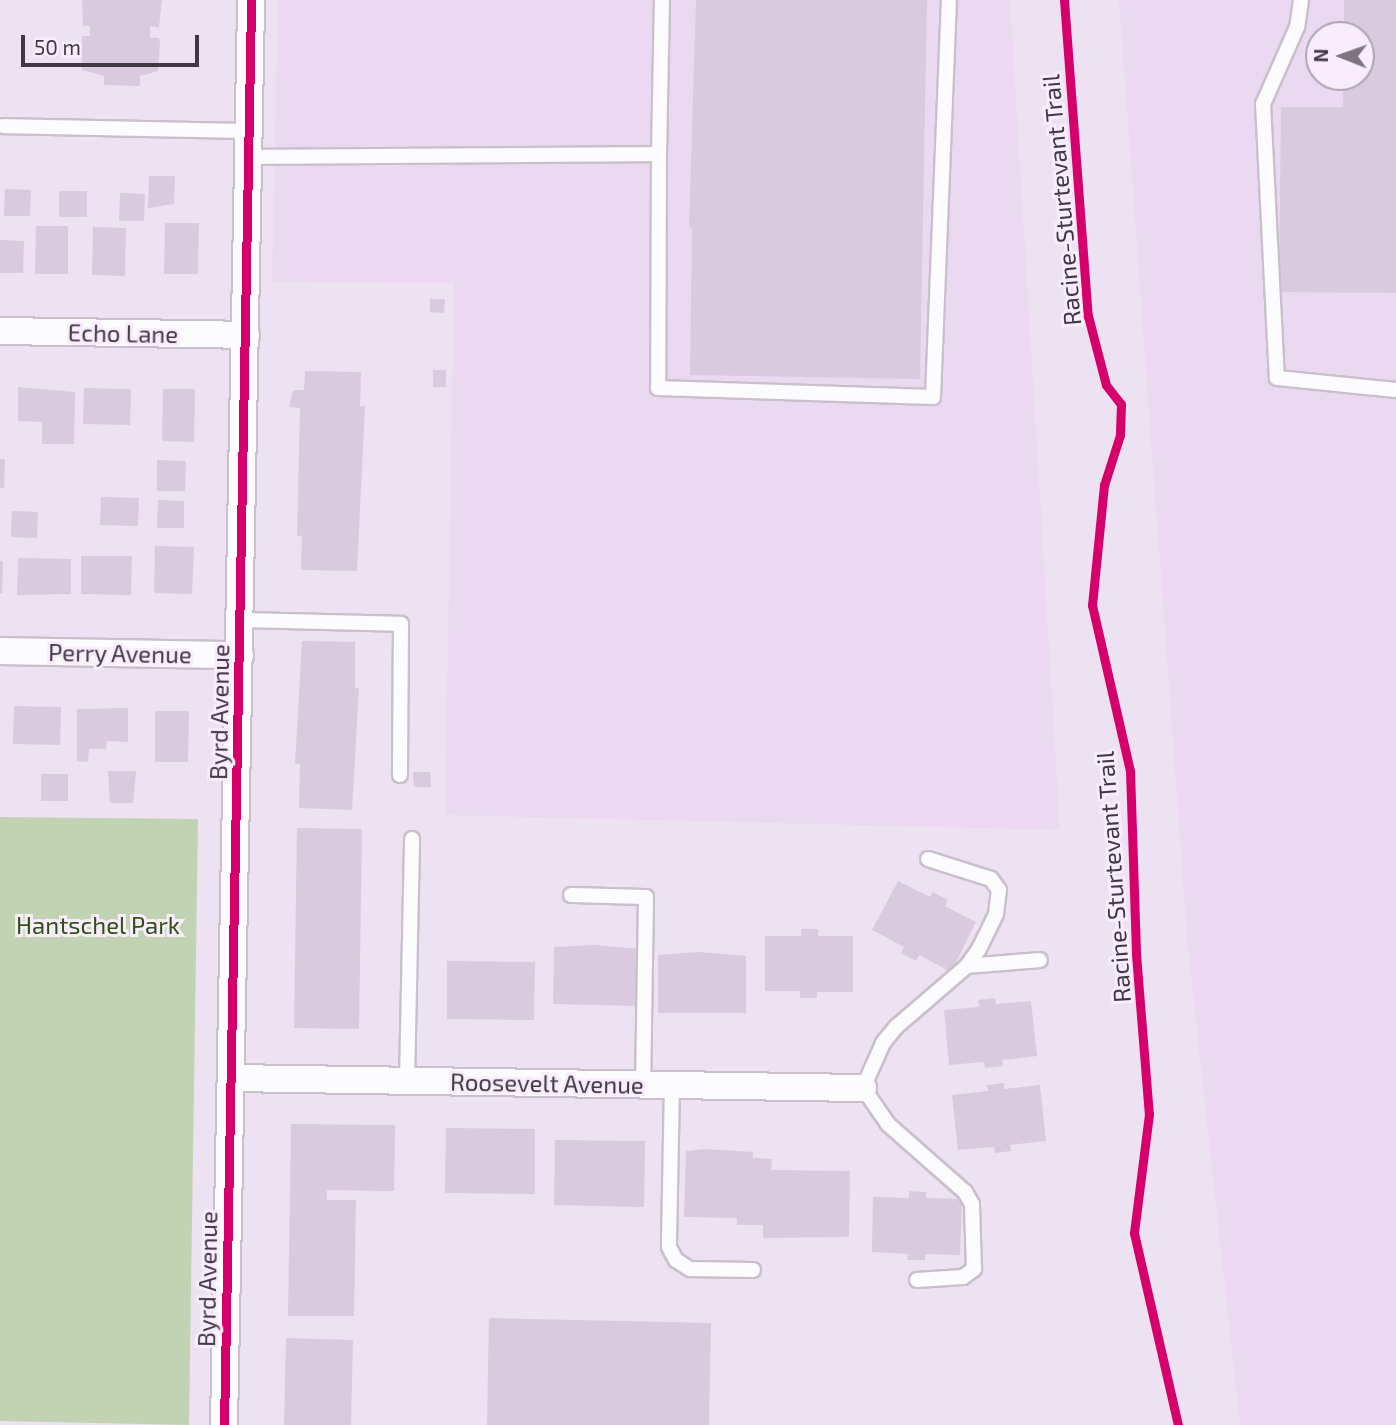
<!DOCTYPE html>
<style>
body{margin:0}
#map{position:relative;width:1396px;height:1425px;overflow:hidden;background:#ede2f1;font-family:"Exo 2",sans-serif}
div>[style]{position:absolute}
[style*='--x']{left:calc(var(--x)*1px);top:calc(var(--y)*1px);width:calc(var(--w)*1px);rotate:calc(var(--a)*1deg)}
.built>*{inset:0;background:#ebd9f2}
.green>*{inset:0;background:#c2d3b4}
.building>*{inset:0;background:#d9cadf}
.roads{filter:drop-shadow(2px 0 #c9c0cc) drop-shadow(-2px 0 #c9c0cc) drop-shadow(0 2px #c9c0cc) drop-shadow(0 -2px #c9c0cc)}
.lane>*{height:14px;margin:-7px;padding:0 7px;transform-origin:7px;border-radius:7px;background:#fcfbfd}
.street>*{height:26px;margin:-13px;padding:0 13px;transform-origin:13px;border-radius:13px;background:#fcfbfd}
.cycleway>*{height:9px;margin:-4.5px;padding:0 4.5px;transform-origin:4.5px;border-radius:4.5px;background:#d6006c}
span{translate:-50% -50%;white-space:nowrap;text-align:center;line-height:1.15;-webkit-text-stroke:6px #f8ecfd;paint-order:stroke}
.street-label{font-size:24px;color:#403843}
.park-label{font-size:24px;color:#315014}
.north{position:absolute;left:1305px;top:21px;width:70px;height:70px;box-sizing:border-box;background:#f8ecfd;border:2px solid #aea4b3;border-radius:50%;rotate:271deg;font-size:19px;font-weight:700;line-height:28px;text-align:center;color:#403843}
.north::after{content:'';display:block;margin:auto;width:24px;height:32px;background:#7d7480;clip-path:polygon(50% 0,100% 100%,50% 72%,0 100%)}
.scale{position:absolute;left:21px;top:35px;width:178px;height:32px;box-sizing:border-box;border:4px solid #403843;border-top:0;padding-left:9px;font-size:21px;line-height:24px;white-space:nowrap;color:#403843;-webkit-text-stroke:5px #f8ecfd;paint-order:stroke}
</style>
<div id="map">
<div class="built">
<div style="clip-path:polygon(278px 0,1010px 0,1060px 830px,445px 815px,454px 283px,272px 282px)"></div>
<div style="clip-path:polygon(evenodd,1119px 0,1396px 0,1396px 1425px,1240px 1425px,1188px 948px,1119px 0,1319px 35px,1361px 35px,1361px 77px,1319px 77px,1319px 35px)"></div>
</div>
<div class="green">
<div style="clip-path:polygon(0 817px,198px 819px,189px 1425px,0 1421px)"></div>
</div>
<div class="building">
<div style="clip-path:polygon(82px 0,162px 0,159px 27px,150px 26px,150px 38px,159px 38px,160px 44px,158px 71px,140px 76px,140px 86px,104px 85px,104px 76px,82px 70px,82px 36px,90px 36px,90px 26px,83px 26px)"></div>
<div style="clip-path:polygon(696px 0,927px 0,920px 379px,690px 375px,692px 228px,689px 227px)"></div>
<div style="clip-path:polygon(1344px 0,1396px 0,1396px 293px,1279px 292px,1281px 107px,1343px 107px,1343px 77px,1361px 77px,1361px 35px,1344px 35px)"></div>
<div style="clip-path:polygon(149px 176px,175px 176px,174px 204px,148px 208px)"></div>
<div style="clip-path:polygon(5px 189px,31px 190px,30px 216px,4px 216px)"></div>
<div style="clip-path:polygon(59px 191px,87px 191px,87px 217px,59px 217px)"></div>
<div style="clip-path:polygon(120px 193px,145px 194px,144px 221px,119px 221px)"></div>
<div style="clip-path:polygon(165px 223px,199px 223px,198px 274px,164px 274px)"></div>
<div style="clip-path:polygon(36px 226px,68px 226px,68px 274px,35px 274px)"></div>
<div style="clip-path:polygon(93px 227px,126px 228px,125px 276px,92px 275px)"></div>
<div style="clip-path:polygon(0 240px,24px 241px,23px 273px,0 273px)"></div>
<div style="clip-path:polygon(430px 299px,445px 299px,444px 313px,430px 312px)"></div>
<div style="clip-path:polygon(433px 370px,446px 370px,446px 387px,433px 387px)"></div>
<div style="clip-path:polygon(305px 371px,361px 372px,360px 406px,365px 406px,357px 571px,301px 570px,302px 536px,297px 536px,300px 408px,289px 407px,293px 390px,304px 390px)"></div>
<div style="clip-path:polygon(18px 387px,75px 392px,74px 444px,42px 444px,42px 422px,18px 421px)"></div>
<div style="clip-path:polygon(84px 388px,131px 389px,130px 425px,83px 424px)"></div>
<div style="clip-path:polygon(163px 389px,195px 389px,194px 442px,162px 441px)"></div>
<div style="clip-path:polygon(0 459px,5px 459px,4px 488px,0 488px)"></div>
<div style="clip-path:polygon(157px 460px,186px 461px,185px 491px,157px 491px)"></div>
<div style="clip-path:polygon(101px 497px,139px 498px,138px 526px,100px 525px)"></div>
<div style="clip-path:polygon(158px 500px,184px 501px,184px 528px,157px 528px)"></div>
<div style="clip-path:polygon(12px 511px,38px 512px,37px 538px,11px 537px)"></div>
<div style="clip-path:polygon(155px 546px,194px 547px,192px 594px,154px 593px)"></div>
<div style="clip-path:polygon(81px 556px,132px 556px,131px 595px,81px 594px)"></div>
<div style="clip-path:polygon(18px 558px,71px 559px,71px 594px,17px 595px)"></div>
<div style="clip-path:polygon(0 561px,3px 561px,2px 593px,0 593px)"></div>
<div style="clip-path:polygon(302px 641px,355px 642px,355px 688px,359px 688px,352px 810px,299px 808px,300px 764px,295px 764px)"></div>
<div style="clip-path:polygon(14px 706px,61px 707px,60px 745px,13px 744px)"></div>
<div style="clip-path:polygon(128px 708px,128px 742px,107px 741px,106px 749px,89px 749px,88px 762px,77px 761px,77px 709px)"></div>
<div style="clip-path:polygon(155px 711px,189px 711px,188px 762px,155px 762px)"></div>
<div style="clip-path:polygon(108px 771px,136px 771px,133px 803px,110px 803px)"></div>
<div style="clip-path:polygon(413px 772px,430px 772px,431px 787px,414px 787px)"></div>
<div style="clip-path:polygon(41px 774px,68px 774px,68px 801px,41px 801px)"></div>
<div style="clip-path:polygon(297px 828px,362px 829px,359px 1029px,294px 1028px)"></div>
<div style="clip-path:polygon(898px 881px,930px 897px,933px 892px,948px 900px,945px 906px,976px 922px,951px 972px,919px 955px,916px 961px,901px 953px,904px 947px,872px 930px)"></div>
<div style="clip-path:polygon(801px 929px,818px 929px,818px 936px,853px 936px,853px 992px,817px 992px,817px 998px,800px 998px,800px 991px,765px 991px,765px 936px,801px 936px)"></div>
<div style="clip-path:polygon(594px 945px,640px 949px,639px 1006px,553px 1004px,554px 947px)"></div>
<div style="clip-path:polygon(698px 952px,746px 956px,746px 1013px,658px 1013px,658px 955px)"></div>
<div style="clip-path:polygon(447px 961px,535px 962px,534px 1020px,447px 1019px)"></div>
<div style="clip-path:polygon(995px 998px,996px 1004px,1031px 1001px,1037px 1056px,1002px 1060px,1003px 1066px,985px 1068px,984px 1062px,949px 1065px,944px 1010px,979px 1007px,978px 1000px)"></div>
<div style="clip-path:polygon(1004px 1083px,1004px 1089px,1040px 1085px,1046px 1141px,1010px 1145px,1011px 1151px,995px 1153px,994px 1147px,958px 1150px,952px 1095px,988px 1091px,987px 1085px)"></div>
<div style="clip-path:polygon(291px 1124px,395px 1125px,394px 1191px,327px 1190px,327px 1200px,356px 1200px,354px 1316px,288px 1316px)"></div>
<div style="clip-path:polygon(446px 1128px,535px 1129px,535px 1194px,445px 1193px)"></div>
<div style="clip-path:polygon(555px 1140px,645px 1141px,644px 1207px,554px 1205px)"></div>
<div style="clip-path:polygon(706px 1149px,753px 1152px,753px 1158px,772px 1159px,771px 1170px,850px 1171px,849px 1237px,763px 1238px,763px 1225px,737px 1225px,737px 1218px,684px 1217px,686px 1151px)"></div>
<div style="clip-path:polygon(909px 1191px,926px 1192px,926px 1198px,962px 1199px,960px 1255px,925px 1254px,925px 1260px,907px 1260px,908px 1254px,872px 1252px,873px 1197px,909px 1198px)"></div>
<div style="clip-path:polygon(489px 1318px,711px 1323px,709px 1425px,487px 1425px)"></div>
<div style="clip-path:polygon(286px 1338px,353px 1340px,351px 1425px,284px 1425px)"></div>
</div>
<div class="roads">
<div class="lane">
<div style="--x:1301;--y:0;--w:27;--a:98"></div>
<div style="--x:1297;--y:27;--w:84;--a:113.8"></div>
<div style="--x:1263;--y:104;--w:274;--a:87.1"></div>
<div style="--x:1277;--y:378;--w:120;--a:5.8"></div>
<div style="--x:3;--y:126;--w:246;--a:1.2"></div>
<div style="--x:659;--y:154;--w:234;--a:90.2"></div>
<div style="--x:658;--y:388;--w:275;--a:1.9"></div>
<div style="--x:933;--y:397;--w:397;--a:-87.7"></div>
<div style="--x:249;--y:157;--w:410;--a:-0.4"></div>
<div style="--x:659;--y:154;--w:154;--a:-88.9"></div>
<div style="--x:240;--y:620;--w:161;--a:1.4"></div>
<div style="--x:401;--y:624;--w:151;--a:90.4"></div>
<div style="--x:571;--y:895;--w:75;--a:1.5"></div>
<div style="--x:646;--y:897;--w:188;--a:90.9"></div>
<div style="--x:967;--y:966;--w:73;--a:-4.7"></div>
<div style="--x:407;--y:1081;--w:242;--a:-88.8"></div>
<div style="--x:672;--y:1085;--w:162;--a:91.1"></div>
<div style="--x:669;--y:1247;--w:15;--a:62"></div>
<div style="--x:676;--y:1260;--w:17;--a:33"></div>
<div style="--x:690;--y:1269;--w:63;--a:0.9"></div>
<div style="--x:917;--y:1280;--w:46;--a:-3.7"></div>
<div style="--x:963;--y:1277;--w:14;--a:-36"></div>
<div style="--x:974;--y:1269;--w:65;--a:-91.8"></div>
<div style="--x:972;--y:1204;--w:14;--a:-120"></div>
<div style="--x:965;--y:1192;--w:103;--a:-138.6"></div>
<div style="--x:888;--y:1124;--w:44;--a:-124.8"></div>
<div style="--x:863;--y:1088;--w:49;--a:-66"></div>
<div style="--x:883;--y:1043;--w:21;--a:-51"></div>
<div style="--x:896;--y:1027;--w:94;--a:-40.7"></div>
<div style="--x:967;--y:966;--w:21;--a:-55"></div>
<div style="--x:979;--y:949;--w:39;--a:-64"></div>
<div style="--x:996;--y:914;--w:24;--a:-83"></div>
<div style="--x:999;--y:890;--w:14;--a:-126"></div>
<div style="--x:991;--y:879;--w:66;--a:-162.4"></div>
</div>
<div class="street">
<div style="--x:0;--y:331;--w:246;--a:0.9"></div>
<div style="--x:0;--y:651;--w:240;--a:1"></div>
<div style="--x:231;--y:1078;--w:632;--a:0.91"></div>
<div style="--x:224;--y:1425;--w:1425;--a:-88.91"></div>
</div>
</div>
<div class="cycleway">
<div style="--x:1064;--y:0;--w:317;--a:85.7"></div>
<div style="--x:1088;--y:316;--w:71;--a:75.4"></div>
<div style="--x:1106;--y:385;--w:24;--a:52"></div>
<div style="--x:1121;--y:404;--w:31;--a:92"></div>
<div style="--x:1120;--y:435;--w:52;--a:107.7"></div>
<div style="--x:1104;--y:485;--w:121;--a:95.7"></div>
<div style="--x:1092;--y:605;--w:170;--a:77.1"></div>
<div style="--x:1130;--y:771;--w:183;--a:88.1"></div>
<div style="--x:1136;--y:954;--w:161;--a:85.4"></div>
<div style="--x:1149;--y:1114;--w:120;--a:97.2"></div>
<div style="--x:1134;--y:1233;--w:197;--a:77.1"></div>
<div style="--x:224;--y:1425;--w:1425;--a:-88.91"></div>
</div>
<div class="street-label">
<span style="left:1061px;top:200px;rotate:-95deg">Racine-Sturtevant Trail</span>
<span style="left:123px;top:333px;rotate:1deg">Echo Lane</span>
<span style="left:120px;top:653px;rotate:1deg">Perry Avenue</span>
<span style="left:219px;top:712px;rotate:-89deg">Byrd Avenue</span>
<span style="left:1113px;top:877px;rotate:-94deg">Racine-Sturtevant Trail</span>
<span style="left:547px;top:1083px;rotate:1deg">Roosevelt Avenue</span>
<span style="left:207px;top:1279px;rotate:-89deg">Byrd Avenue</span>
</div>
<div class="park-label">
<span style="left:98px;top:925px">Hantschel Park</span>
</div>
<div class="north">N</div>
<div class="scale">50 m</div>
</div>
